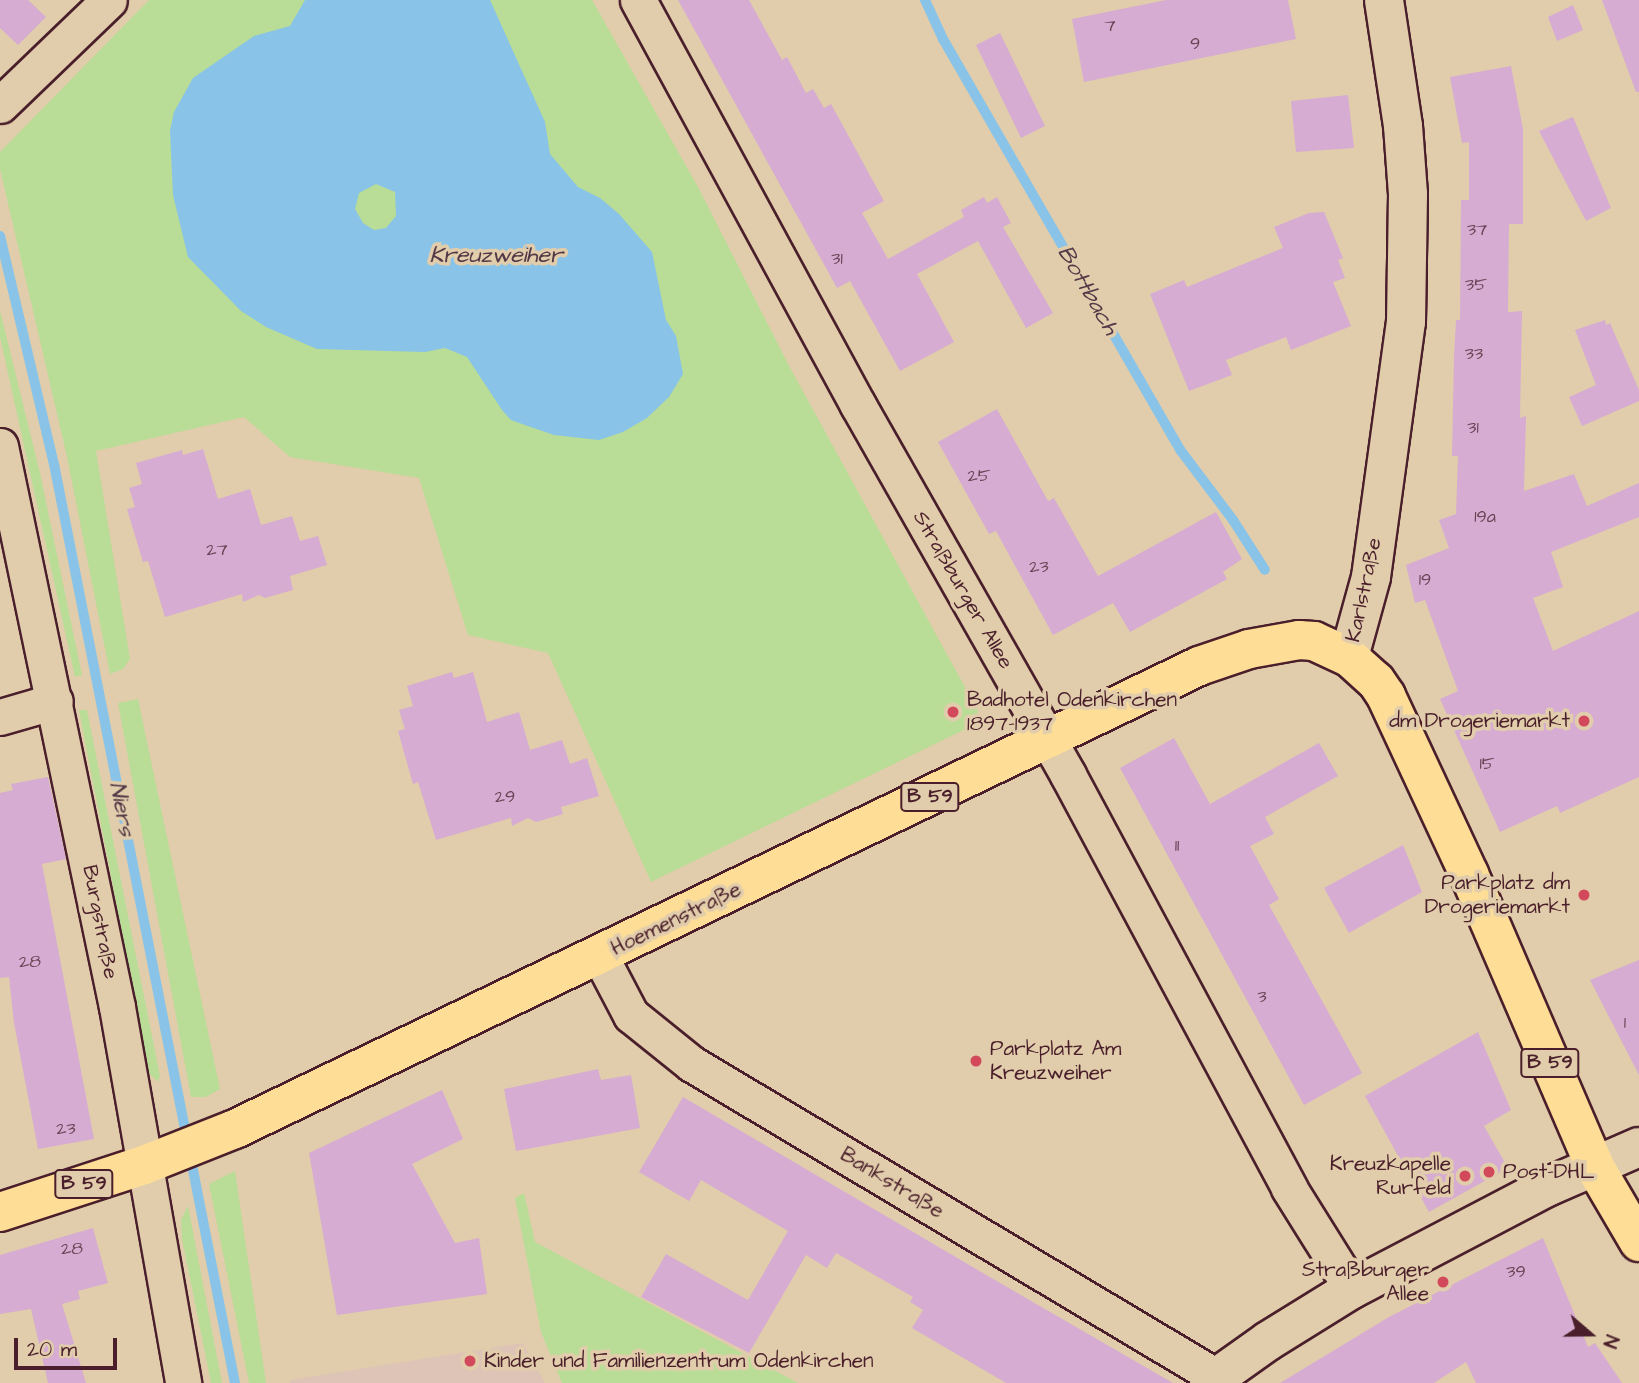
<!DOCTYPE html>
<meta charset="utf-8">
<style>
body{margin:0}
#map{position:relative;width:1639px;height:1383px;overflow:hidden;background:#e1cdab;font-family:"Architects Daughter",sans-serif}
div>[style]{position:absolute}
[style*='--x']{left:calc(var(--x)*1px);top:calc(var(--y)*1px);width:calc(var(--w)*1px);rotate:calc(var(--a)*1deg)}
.built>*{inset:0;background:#dec3b7}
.green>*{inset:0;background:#b9dc96}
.water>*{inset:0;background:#89c3e8}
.stream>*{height:10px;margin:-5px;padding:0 5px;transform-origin:5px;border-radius:5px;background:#89c3e8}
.building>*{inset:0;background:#d6acd2}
.roads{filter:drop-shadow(2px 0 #4a1f2b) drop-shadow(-2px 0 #4a1f2b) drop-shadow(0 2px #4a1f2b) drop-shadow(0 -2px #4a1f2b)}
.minor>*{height:35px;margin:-17.5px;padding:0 17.5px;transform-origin:17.5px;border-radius:17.5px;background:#e1cdab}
.tertiary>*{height:38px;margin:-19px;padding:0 19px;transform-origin:19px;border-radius:19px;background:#e1cdab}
.secondary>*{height:38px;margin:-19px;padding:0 19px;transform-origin:19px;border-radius:19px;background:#e1cdab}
.primary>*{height:38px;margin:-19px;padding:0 19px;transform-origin:19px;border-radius:19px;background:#fedd96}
.dots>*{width:19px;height:19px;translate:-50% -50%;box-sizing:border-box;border:4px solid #e1cdab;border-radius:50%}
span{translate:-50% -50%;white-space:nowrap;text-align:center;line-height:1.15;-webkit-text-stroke:7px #e1cdab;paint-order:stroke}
.number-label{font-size:18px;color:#6d4255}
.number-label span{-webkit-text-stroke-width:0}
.shield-label span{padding:2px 5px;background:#e1cdab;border:2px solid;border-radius:5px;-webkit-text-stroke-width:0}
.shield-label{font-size:19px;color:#4a1f2b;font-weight:700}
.street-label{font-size:21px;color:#4a1f2b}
.poi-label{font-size:21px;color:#4a1f2b}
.left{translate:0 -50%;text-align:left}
.right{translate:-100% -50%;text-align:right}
.water-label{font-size:23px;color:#533847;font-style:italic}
.north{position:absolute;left:1555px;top:1299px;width:70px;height:70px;-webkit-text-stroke:5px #e1cdab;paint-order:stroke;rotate:110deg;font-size:19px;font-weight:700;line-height:28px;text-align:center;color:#4a1f2b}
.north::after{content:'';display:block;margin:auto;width:24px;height:32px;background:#4a1f2b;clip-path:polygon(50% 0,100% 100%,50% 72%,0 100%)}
.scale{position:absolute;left:14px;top:1338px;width:103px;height:32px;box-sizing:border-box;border:4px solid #4a1f2b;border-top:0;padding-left:9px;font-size:21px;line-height:24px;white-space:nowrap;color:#4a1f2b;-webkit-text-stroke:5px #e1cdab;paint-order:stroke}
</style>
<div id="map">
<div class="built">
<div style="clip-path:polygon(523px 1343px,545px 1383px,290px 1383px,290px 1380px)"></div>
</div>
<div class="green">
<div style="clip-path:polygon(149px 0,592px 0,698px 187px,788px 364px,978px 711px,974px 725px,651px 882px,548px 653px,468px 635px,419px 478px,290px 457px,244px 417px,96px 451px,130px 659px,123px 669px,110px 674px,67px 457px,0 169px,0 152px)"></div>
<div style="clip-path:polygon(0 311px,40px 473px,82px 675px,75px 677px,0 337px)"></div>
<div style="clip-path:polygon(138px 699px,220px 1089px,206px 1097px,191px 1097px,118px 703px)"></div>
<div style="clip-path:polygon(79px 710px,87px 710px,160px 1076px,158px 1082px,149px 1073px)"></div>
<div style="clip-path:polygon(235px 1171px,254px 1301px,266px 1383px,249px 1383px,209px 1184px)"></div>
<div style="clip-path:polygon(524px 1193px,535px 1242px,798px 1383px,562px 1383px,541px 1332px,515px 1198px)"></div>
<div style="clip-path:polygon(188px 1206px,222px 1383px,211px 1383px,182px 1239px,181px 1220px)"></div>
</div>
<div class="water">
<div style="clip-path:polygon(evenodd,305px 0,490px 0,545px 122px,550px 154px,578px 187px,600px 198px,619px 214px,652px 252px,666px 320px,676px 336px,683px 374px,669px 397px,647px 418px,623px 432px,599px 440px,554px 435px,525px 425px,511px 420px,502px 410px,467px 357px,445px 348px,425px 352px,317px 349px,266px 327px,241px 311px,188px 257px,173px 195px,170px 131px,174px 112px,193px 78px,254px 36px,290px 26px,305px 0,376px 184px,395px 192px,396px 216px,386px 228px,374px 230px,363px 223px,355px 209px,359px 193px,376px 184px)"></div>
</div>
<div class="stream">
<div style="--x:925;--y:0;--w:43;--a:65.2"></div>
<div style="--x:943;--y:39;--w:476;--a:60"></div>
<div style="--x:1181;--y:451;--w:86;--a:53"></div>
<div style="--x:1233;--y:520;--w:59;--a:57.4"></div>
<div style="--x:0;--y:236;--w:239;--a:76.7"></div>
<div style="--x:55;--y:469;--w:932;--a:78.86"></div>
</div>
<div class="building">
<div style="clip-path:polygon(0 0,28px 0,46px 17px,18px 45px,0 28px)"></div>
<div style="clip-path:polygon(678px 0,749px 0,782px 60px,787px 57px,806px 93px,813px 89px,824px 108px,831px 104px,884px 201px,862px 213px,888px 259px,964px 217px,961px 210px,984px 197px,987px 203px,997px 197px,1011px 223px,1003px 227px,1053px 313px,1026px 328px,978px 241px,917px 274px,954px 342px,900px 371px,850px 281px,837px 288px)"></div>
<div style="clip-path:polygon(1166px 0,1288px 0,1296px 39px,1084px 82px,1072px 19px)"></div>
<div style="clip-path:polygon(1602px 0,1639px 0,1639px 92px,1636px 92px)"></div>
<div style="clip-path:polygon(1573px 5px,1583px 30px,1557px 41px,1548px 17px)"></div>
<div style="clip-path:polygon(1000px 33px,1045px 126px,1021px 138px,976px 45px)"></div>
<div style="clip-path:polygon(1511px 66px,1523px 129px,1523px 224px,1509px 224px,1508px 312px,1522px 311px,1520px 418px,1526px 416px,1524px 491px,1574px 474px,1587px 506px,1639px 483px,1639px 517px,1551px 552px,1563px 587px,1533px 598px,1553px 651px,1639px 611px,1639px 777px,1560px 813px,1557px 806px,1500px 832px,1440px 699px,1458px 691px,1425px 600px,1415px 603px,1406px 565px,1449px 548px,1439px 520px,1456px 514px,1458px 456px,1452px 456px,1454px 357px,1456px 320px,1460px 320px,1461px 200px,1469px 200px,1469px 142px,1462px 143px,1450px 77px)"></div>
<div style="clip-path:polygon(1348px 95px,1354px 148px,1296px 152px,1291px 101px)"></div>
<div style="clip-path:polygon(1573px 117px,1611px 208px,1586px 221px,1539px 131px)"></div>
<div style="clip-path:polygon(1324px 212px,1343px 258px,1338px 260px,1345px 278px,1333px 282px,1351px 326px,1291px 350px,1286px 337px,1226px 360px,1232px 375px,1189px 391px,1150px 294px,1184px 280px,1187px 287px,1283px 248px,1274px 227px,1309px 213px)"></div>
<div style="clip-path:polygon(1605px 320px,1606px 325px,1610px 323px,1639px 390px,1639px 401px,1582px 426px,1569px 397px,1596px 385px,1575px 330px)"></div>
<div style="clip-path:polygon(997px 409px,1048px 501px,1054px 498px,1098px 576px,1216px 512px,1242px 559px,1223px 572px,1227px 579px,1130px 632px,1113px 603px,1053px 635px,996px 531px,989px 534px,938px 442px)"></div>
<div style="clip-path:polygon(203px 449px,218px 499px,250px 489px,261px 525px,292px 516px,300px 541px,318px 536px,327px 565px,290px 576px,293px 590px,265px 598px,259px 595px,243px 602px,242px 594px,165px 617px,148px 561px,143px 562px,127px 509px,135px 507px,129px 488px,142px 484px,136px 463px,182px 450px,183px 455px)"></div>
<div style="clip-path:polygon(452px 672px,454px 678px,473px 672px,487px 722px,519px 712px,530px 750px,562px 740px,570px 764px,587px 758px,599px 796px,561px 807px,563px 814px,536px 822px,528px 818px,512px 826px,511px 818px,436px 840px,418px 782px,413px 784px,398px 731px,405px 729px,399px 710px,413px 706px,407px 686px)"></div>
<div style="clip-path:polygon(1174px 738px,1210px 804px,1319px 743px,1338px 776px,1265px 817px,1274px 834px,1250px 846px,1279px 899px,1269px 905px,1362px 1073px,1304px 1105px,1120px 768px)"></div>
<div style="clip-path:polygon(48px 777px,66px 859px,42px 864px,94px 1139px,38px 1149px,14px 1023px,9px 977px,0 978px,0 793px,13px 790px,11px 784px)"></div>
<div style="clip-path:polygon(1403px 845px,1422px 892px,1349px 933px,1324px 888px)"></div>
<div style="clip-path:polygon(1639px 960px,1639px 1075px,1590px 980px)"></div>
<div style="clip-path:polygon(1478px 1032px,1511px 1110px,1484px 1126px,1508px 1168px,1429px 1212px,1365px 1096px)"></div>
<div style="clip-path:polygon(598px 1069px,601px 1080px,631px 1075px,640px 1128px,516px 1151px,504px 1089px)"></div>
<div style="clip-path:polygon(442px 1090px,463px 1139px,412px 1164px,455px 1243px,479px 1238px,487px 1294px,337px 1315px,309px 1153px)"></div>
<div style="clip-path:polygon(683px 1097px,988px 1276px,1173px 1383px,1006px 1383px,912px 1328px,923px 1310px,910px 1302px,913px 1297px,836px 1253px,827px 1268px,806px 1255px,749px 1353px,641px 1297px,666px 1254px,748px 1300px,788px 1231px,701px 1180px,689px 1201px,639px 1172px)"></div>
<div style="clip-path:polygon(93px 1228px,108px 1283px,78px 1291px,80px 1299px,62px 1304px,86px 1383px,48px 1383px,31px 1309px,0 1314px,0 1255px)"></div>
<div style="clip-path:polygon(1543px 1238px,1588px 1347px,1595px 1343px,1622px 1383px,1476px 1383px,1466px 1362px,1434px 1383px,1280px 1383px,1389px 1317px)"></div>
</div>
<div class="roads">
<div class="minor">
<div style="--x:638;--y:0;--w:461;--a:61.5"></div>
<div style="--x:858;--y:405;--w:425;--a:60.4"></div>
<div style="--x:1068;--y:775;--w:468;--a:61.8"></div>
<div style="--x:1289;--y:1188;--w:119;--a:58"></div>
<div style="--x:0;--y:105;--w:151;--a:-43.9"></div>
<div style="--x:0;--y:446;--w:573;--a:78.22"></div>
<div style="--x:117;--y:1007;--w:382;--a:80"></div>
<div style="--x:0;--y:717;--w:57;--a:-16.2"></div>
<div style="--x:600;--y:956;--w:67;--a:62.3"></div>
<div style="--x:631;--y:1015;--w:78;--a:38.8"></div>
<div style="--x:692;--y:1064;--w:609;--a:30.82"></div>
</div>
<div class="tertiary">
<div style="--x:1349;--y:657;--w:83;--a:-74.6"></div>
<div style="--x:1371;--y:577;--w:257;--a:-82.2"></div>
<div style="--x:1406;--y:322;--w:128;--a:-89.1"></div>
<div style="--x:1408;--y:194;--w:68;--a:-94.2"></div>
<div style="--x:1403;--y:126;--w:127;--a:-98.6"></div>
</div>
<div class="secondary">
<div style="--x:1209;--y:1383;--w:72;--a:-35.4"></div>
<div style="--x:1268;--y:1341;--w:99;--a:-31.8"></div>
<div style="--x:1352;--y:1289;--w:220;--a:-27.6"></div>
<div style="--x:1547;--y:1187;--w:100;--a:-23.5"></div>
</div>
<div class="primary">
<div style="--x:0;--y:1212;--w:151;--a:-18.1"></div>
<div style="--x:144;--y:1165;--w:98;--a:-21.6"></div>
<div style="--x:235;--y:1129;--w:1069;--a:-25.65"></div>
<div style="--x:1199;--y:666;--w:53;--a:-18.8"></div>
<div style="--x:1249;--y:649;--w:51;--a:-10.2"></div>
<div style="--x:1299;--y:640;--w:15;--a:4"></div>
<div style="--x:1314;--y:641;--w:38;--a:25"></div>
<div style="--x:1349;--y:657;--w:36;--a:42"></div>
<div style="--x:1376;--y:681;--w:18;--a:56"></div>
<div style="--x:1386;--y:696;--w:196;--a:65"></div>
<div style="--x:1469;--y:874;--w:319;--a:66.7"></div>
<div style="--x:1595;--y:1167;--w:87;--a:59.6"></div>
</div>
</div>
<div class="dots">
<div style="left:953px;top:712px;background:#d1495b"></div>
<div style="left:1584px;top:721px;background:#d1495b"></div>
<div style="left:1584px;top:895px;background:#d1495b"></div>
<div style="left:976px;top:1061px;background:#d1495b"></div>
<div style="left:1489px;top:1172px;background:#d1495b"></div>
<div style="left:1465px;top:1176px;background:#d1495b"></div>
<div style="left:1443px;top:1282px;background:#d1495b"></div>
<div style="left:470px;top:1361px;background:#d1495b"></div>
</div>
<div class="number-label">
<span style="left:1110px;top:26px">7</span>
<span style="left:1195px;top:44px">9</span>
<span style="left:1477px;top:230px">37</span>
<span style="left:837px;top:259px">31</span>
<span style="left:1476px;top:285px">35</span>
<span style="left:1474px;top:354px">33</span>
<span style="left:1473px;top:428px">31</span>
<span style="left:979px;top:476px">25</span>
<span style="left:1485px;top:517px">19a</span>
<span style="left:217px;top:550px">27</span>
<span style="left:1039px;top:567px">23</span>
<span style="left:1425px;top:580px">19</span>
<span style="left:1487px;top:764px">15</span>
<span style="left:505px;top:797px">29</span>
<span style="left:1177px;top:846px">11</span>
<span style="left:30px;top:962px">28</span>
<span style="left:1262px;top:997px">3</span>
<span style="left:1625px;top:1023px">1</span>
<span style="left:66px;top:1129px">23</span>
<span style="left:72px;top:1249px">28</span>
<span style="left:1516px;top:1272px">39</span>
</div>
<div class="shield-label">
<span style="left:930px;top:797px">B 59</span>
<span style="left:1550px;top:1063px">B 59</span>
<span style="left:84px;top:1184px">B 59</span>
</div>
<div class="street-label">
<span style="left:963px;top:590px;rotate:60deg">Straßburger Allee</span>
<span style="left:1364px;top:590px;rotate:-78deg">Karlstraße</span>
<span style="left:676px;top:919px;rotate:-26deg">Hoemenstraße</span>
<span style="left:100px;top:922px;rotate:79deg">Burgstraße</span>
<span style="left:892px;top:1183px;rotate:31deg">Bankstraße</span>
</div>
<div class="poi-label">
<span class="left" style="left:967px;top:712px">Badhotel Odenkirchen<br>1897-1937</span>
<span class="right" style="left:1570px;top:721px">dm Drogeriemarkt</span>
<span class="right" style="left:1570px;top:895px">Parkplatz dm<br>Drogeriemarkt</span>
<span class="left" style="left:990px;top:1061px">Parkplatz Am<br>Kreuzweiher</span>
<span class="right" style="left:1451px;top:1176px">Kreuzkapelle<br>Rurfeld</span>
<span class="left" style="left:1503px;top:1172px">Post-DHL</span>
<span class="right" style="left:1429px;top:1282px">Straßburger<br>Allee</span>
<span class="left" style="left:484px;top:1361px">Kinder und Familienzentrum Odenkirchen</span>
</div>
<div class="water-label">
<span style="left:496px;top:255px">Kreuzweiher</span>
<span style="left:1088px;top:290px;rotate:60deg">Bottbach</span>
<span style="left:122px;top:809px;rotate:79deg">Niers</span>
</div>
<div class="north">N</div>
<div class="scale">20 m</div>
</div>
